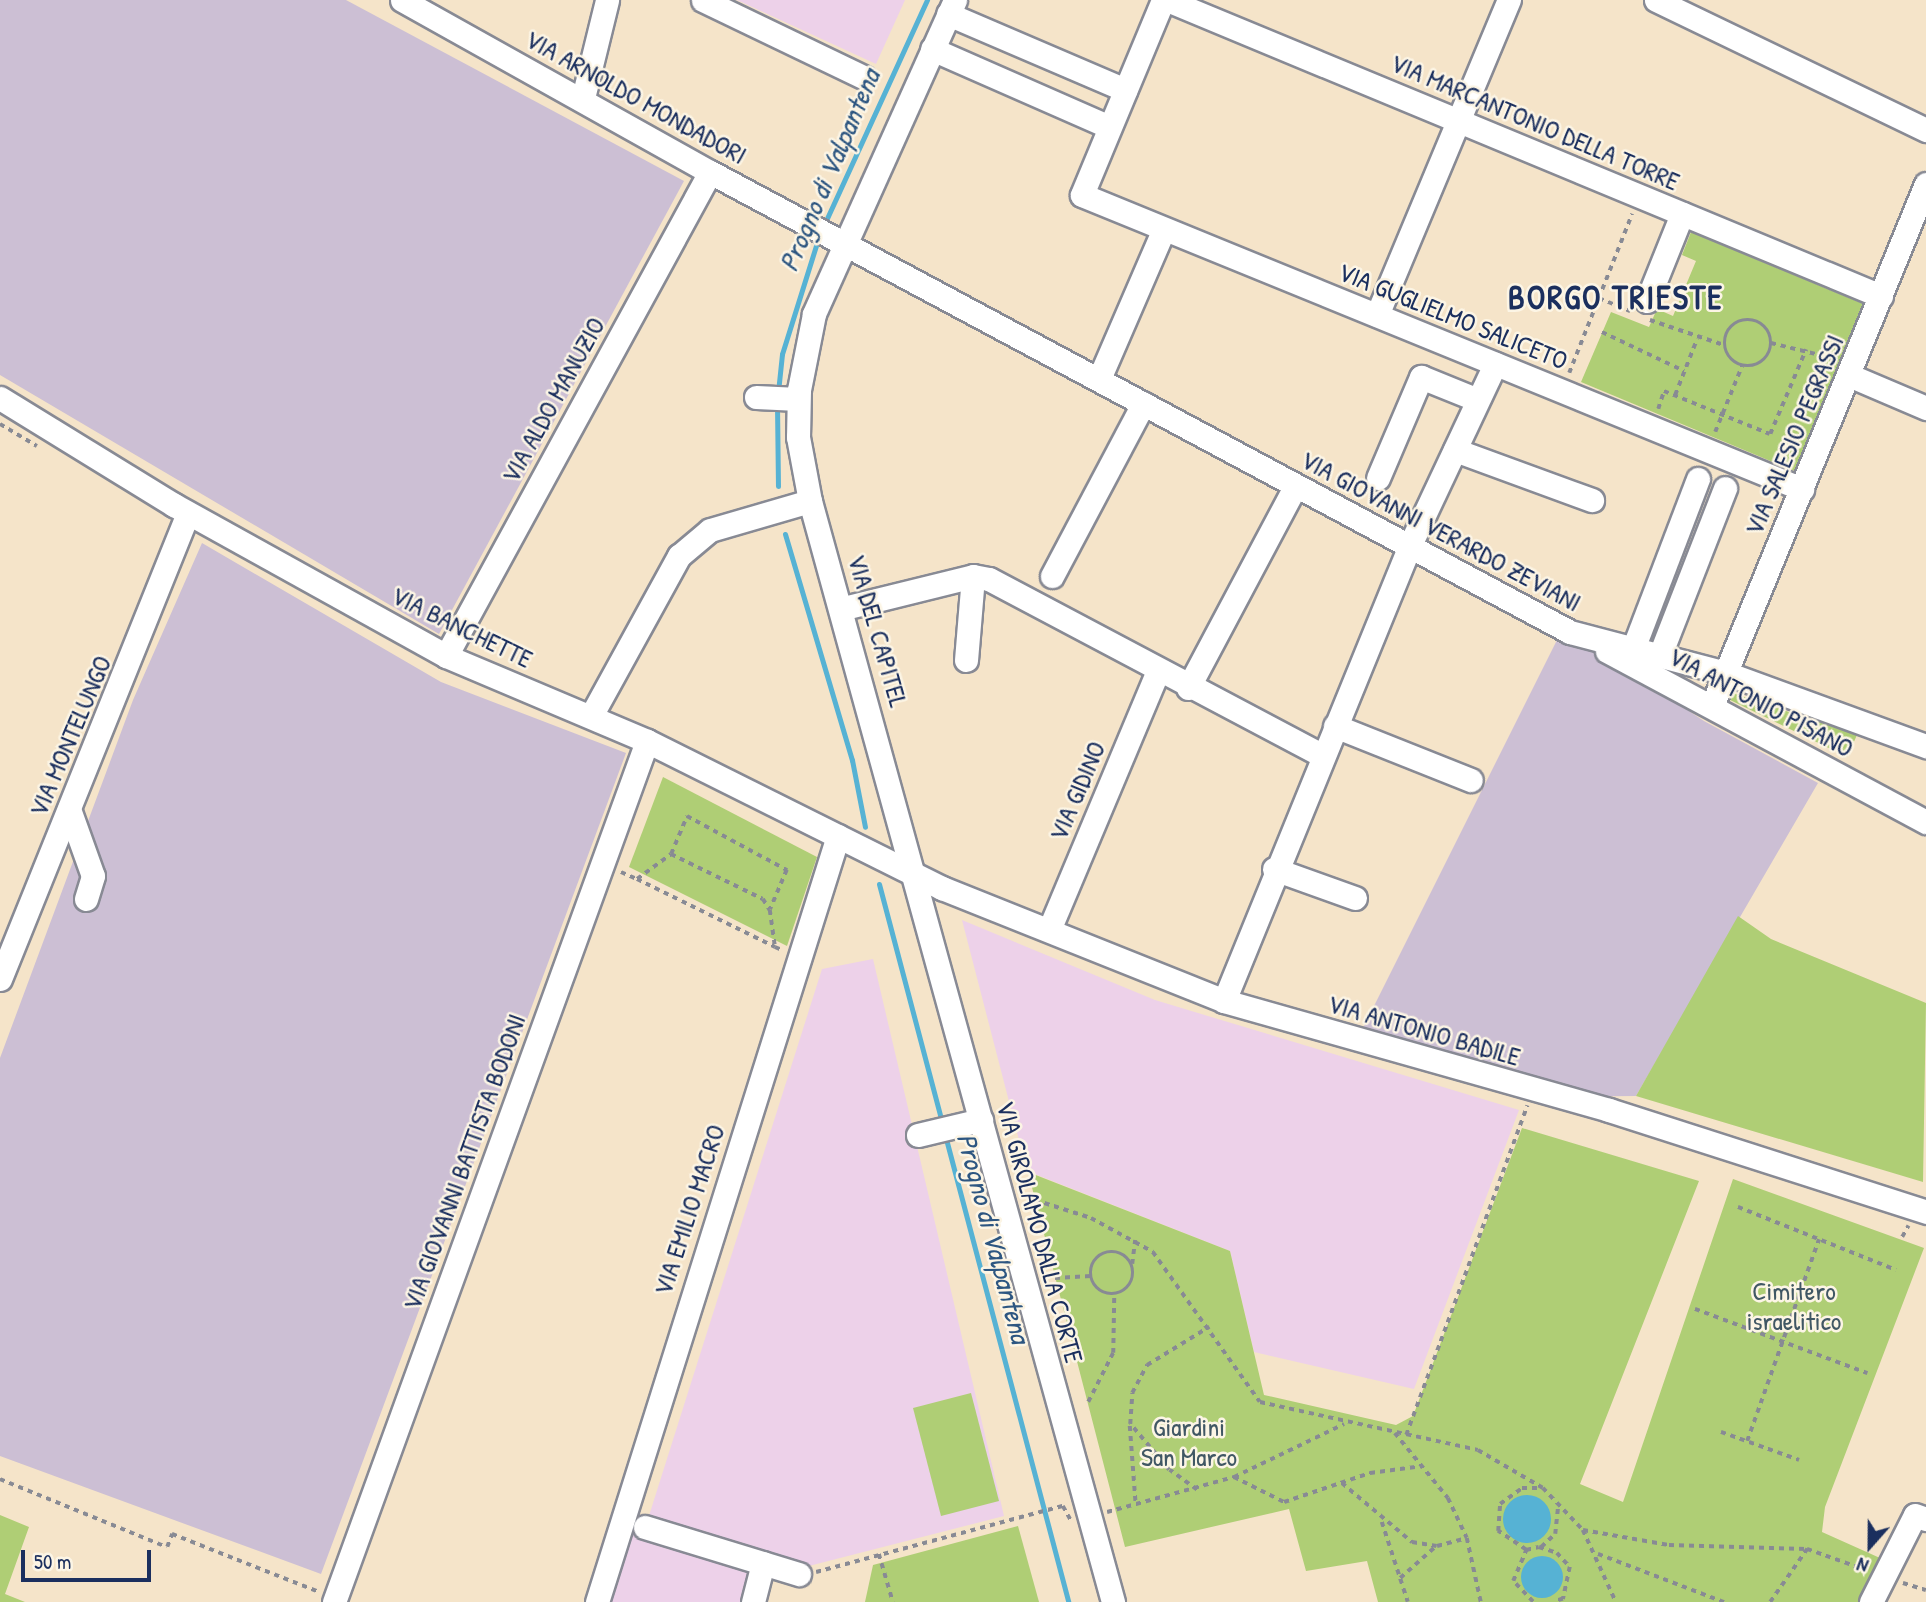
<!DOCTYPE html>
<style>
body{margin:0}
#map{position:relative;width:1926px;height:1602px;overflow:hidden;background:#f5e4c9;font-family:"Patrick Hand",sans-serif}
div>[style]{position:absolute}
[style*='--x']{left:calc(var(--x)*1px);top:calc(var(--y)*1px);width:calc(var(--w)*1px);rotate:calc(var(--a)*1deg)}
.built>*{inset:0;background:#edd1e9}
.industrial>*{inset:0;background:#ccbfd4}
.green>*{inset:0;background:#afce75}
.water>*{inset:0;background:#56b2d4}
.round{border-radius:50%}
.stream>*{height:5px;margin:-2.5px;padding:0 2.5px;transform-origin:2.5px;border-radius:2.5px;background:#56b2d4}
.path>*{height:3.5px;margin-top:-1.75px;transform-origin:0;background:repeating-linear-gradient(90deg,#888a94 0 5px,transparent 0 10px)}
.path>.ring{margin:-1.75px;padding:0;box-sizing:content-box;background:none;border:3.5px solid #888a94;border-radius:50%}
.roads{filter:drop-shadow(2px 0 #888a94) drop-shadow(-2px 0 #888a94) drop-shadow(0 2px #888a94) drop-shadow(0 -2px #888a94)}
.minor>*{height:23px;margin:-11.5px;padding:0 11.5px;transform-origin:11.5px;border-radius:11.5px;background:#fff}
span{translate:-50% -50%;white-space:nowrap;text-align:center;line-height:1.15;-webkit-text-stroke:5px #fcf5e5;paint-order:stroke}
.street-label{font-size:26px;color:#1b2f5e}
.park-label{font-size:26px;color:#405764}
.water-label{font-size:28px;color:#2d5681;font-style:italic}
.district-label{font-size:33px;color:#1b2f5e;font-weight:700;letter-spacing:2px}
.north{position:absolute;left:1835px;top:1511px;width:70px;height:70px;-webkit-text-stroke:5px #fcf5e5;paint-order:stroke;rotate:201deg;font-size:19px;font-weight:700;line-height:28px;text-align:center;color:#1b2f5e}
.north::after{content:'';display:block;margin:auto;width:24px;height:32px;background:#1b2f5e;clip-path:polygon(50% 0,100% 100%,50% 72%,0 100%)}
.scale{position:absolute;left:21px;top:1550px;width:130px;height:32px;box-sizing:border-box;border:4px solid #1b2f5e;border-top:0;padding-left:9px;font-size:21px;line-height:24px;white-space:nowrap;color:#1b2f5e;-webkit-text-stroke:5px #fcf5e5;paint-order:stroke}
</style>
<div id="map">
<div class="built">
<div style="clip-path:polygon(737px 0,905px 0,876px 64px)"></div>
<div style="clip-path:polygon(962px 920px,1155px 1000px,1519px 1110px,1414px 1389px,1254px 1352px,1230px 1251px,1027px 1171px)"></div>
<div style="clip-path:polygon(873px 959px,1004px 1516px,801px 1568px,647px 1522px,822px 969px)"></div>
<div style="clip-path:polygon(630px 1530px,755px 1568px,746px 1602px,610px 1602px)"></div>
</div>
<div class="industrial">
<div style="clip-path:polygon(0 0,346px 0,684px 181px,439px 634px,0 375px)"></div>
<div style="clip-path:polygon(202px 543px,441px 682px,626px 753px,321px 1574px,0 1456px,0 1058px,133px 700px)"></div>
<div style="clip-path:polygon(1559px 636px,1620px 665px,1704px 721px,1818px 783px,1636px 1096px,1538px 1097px,1355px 1044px)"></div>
</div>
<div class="green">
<div style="clip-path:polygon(1691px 232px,1866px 305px,1797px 472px,1581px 382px,1611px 312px,1649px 327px,1657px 309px,1673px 316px,1696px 261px,1682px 255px)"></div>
<div style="clip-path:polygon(1733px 693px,1857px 735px,1847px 757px,1728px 699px)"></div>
<div style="clip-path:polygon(663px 777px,817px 857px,787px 946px,629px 867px)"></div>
<div style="clip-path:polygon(1738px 916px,1771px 939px,1926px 1003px,1923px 1182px,1636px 1096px)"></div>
<div style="clip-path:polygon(1522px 1128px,1699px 1181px,1580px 1484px,1623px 1502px,1733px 1179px,1924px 1248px,1825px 1507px,1822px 1532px,1880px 1558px,1864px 1602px,1378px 1602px,1367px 1561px,1306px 1571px,1289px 1509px,1125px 1547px,1028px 1172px,1230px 1251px,1264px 1395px,1396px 1425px,1413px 1416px)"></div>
<div style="clip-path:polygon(971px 1393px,999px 1501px,941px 1516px,913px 1408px)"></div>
<div style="clip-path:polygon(0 1515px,29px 1527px,5px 1594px,25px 1602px,0 1602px)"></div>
<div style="clip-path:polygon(1018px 1526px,1039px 1602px,865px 1602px,873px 1565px)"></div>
</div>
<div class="water">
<div class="round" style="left:1503px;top:1495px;width:48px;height:48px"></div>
<div class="round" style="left:1521px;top:1556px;width:42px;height:42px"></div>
</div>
<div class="stream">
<div style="--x:823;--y:227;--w:250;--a:-65.4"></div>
<div style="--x:778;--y:392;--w:38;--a:-84"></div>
<div style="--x:782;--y:354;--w:124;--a:-72.6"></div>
<div style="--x:777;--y:405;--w:81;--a:89.3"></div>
<div style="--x:785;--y:534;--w:236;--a:73.5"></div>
<div style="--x:852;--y:760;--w:68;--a:79"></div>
<div style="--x:879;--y:884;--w:246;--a:75.2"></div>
<div style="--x:945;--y:1135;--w:483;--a:75.2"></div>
</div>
<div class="path">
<div style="--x:1599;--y:298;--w:34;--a:23"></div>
<div class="ring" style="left:1725px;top:320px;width:42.5px;height:42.5px"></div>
<div style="--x:1650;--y:320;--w:78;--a:18.7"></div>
<div style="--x:1602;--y:332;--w:91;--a:25.4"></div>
<div style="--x:1771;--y:343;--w:63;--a:13.8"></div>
<div style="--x:1569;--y:373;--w:171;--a:-68.4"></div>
<div style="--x:1675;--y:395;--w:60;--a:-68.6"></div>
<div style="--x:1658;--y:409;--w:19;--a:-72"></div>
<div style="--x:1664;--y:391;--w:114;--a:22.1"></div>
<div style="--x:1770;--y:434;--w:92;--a:-67"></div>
<div style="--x:0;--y:424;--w:43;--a:30.7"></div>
<div style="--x:1715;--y:432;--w:71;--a:-67.8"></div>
<div style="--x:671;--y:854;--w:102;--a:26.1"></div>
<div style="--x:763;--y:899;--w:13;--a:58"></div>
<div style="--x:621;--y:872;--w:17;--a:24"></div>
<div style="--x:637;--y:879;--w:42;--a:-36.3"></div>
<div style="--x:671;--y:854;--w:41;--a:-67.2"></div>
<div style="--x:687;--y:816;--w:114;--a:28.4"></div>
<div style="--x:787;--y:870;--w:43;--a:113"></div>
<div style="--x:770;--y:910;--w:37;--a:82"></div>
<div style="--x:775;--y:947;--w:8;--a:23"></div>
<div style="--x:637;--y:879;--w:154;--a:26.2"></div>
<div style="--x:1035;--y:1200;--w:59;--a:17.8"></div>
<div style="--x:1091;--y:1218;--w:71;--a:28.7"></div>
<div style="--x:1153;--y:1252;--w:184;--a:54.5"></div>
<div style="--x:1260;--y:1402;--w:223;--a:12.4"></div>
<div style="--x:1478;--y:1450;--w:75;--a:30.3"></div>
<div style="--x:1543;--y:1488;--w:58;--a:46.4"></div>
<div style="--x:1583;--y:1530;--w:79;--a:65.4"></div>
<div style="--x:1738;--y:1207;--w:170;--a:21.7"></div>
<div style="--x:1902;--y:1237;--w:13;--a:-61"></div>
<div class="ring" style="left:1091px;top:1252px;width:38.5px;height:38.5px"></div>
<div style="--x:1132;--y:1264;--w:24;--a:-83"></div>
<div style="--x:1055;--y:1278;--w:36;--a:-3"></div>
<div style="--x:1695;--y:1309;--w:184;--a:20.4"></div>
<div style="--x:1088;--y:1402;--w:55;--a:-63"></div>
<div style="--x:1113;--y:1353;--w:59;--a:-89"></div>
<div style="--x:1130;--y:1426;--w:79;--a:85.7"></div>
<div style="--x:1721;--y:1432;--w:83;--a:19.7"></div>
<div style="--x:1395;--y:1433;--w:84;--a:50.8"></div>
<div style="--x:1448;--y:1498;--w:44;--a:64.6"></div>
<div style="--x:1467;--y:1538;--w:66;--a:77.7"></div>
<div style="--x:1406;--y:1435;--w:351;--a:-69.8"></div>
<div style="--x:1747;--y:1441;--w:214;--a:-70.4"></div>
<div style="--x:1234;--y:1477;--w:56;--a:26.6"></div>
<div style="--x:1284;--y:1502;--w:91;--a:-18.6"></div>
<div style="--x:1370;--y:1473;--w:53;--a:-7.5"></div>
<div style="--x:0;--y:1479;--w:180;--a:22.2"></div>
<div style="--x:167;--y:1547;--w:14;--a:-69"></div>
<div style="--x:172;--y:1534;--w:158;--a:21.5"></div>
<div style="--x:1342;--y:1483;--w:92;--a:40.1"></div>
<div style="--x:1412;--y:1542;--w:25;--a:9"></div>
<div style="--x:1437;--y:1546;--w:31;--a:-15"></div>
<div style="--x:1197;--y:1490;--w:34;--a:-144"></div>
<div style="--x:1169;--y:1470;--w:60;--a:-130.3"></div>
<div style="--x:1130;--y:1424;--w:31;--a:-86"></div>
<div style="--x:1132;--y:1393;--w:32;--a:-62"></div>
<div style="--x:1147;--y:1365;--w:73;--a:-31.5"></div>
<div style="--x:1107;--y:1512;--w:132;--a:-15.4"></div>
<div style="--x:1234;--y:1477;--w:122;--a:-25.7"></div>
<div style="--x:1382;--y:1522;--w:84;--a:72"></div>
<div style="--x:1583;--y:1530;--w:87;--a:9.9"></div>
<div style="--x:1669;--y:1545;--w:138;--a:1.7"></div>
<div style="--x:1541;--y:1547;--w:19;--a:-43"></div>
<div style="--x:1555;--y:1534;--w:28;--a:-84"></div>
<div style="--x:1526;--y:1550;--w:34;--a:-146"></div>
<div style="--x:1498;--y:1531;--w:27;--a:-86"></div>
<div style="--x:1500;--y:1504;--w:27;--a:-36"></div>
<div style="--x:1522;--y:1488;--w:19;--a:0"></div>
<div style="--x:879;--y:1554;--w:50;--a:73.7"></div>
<div style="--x:1598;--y:1554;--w:135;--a:20.9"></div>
<div style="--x:816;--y:1572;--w:256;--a:-15"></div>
<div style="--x:1063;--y:1506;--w:18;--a:61"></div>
<div style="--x:1400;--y:1578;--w:47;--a:-41.5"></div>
<div style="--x:1903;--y:1583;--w:24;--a:17"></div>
<div style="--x:1533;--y:1602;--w:29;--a:-134"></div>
<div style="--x:1513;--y:1581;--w:34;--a:-67"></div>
<div style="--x:1526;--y:1550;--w:13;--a:-13"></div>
<div style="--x:1539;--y:1547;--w:19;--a:18"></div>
<div style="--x:1557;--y:1553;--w:19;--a:47"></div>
<div style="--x:1570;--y:1567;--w:33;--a:102"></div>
<div style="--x:1563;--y:1599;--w:9;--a:162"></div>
<div style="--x:1770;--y:1602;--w:65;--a:-55.1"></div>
<div style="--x:1807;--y:1549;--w:63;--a:19.6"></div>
</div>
<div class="roads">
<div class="minor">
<div style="--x:402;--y:0;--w:353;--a:29.2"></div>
<div style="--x:710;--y:172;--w:975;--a:28.14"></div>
<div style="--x:1570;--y:632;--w:161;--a:14.7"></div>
<div style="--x:1726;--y:673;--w:213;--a:20.1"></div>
<div style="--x:703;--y:0;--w:178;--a:25.7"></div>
<div style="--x:955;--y:0;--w:344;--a:114.2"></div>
<div style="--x:814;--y:314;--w:77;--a:101.2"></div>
<div style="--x:799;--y:390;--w:47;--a:91.2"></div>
<div style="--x:798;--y:437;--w:65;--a:79.4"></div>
<div style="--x:810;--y:501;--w:1142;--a:74.61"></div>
<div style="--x:1163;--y:0;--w:211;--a:112.6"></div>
<div style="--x:1082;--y:195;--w:778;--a:22.21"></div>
<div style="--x:1167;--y:0;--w:773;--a:22.52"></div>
<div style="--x:1656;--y:0;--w:300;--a:25.7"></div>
<div style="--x:948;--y:14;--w:193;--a:23.2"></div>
<div style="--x:932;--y:49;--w:194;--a:23.7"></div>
<div style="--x:583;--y:98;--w:101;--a:-76.2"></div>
<div style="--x:1647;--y:301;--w:94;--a:-68.1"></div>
<div style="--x:1377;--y:315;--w:342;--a:-67.3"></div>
<div style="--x:1851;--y:376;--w:82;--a:23.1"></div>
<div style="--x:1099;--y:379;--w:163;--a:-66.6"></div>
<div style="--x:756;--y:397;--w:42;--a:2.7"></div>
<div style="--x:0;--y:398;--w:204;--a:31.6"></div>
<div style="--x:174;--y:505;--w:311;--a:29"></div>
<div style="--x:446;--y:656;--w:218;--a:22.9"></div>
<div style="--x:647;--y:741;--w:330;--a:26.5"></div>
<div style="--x:942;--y:888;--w:304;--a:21.8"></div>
<div style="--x:1224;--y:1001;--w:400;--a:15.8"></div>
<div style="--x:1609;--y:1110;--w:333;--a:17.8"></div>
<div style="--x:1455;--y:450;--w:146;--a:20.1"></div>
<div style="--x:1378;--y:478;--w:110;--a:-66.9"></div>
<div style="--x:1421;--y:377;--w:61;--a:22"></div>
<div style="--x:1052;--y:576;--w:195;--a:-62.1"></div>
<div style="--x:844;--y:608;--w:133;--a:-13.9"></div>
<div style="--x:973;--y:576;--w:16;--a:11"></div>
<div style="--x:989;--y:579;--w:377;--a:27.9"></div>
<div style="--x:1633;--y:649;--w:182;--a:-69.1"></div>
<div style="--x:1607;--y:651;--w:362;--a:28.2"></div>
<div style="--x:1660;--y:655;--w:179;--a:-68.7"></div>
<div style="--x:446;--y:656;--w:551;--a:-61.39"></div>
<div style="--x:966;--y:660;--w:84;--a:-85.2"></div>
<div style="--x:1188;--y:688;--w:228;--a:-62"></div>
<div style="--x:1712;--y:706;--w:564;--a:-67.71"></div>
<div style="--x:591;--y:716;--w:183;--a:-61.2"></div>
<div style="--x:679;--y:556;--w:40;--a:-40"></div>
<div style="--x:710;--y:530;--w:104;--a:-16.2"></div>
<div style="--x:1335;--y:726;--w:146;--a:21.7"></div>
<div style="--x:69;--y:809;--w:71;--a:70.3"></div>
<div style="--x:93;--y:876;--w:24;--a:107"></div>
<div style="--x:1274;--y:869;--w:86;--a:19.7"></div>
<div style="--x:1049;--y:930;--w:279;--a:-67.2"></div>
<div style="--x:0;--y:979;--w:502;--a:-68.03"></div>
<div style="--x:1224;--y:1001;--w:492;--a:-67.8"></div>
<div style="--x:1410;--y:545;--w:200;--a:-64.8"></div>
<div style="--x:918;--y:1135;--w:65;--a:-13.4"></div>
<div style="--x:645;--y:1527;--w:161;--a:17"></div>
<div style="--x:334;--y:1602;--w:916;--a:-70.02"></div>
<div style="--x:597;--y:1602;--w:803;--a:-72.54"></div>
<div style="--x:753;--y:1602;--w:40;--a:-75.6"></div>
<div style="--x:1871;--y:1602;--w:97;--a:-63.2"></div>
<div style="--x:1915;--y:1515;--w:12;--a:20"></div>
</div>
</div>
<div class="street-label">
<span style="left:636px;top:97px;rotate:29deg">VIA ARNOLDO MONDADORI</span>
<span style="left:1535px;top:122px;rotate:23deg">VIA MARCANTONIO DELLA TORRE</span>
<span style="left:1453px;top:316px;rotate:22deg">VIA GUGLIELMO SALICETO</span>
<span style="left:553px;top:400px;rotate:-61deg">VIA ALDO MANUZIO</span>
<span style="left:1794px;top:435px;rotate:-67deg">VIA SALESIO PEGRASSI</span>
<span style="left:1441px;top:531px;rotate:28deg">VIA GIOVANNI VERARDO ZEVIANI</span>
<span style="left:462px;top:627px;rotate:26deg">VIA BANCHETTE</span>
<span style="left:878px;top:631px;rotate:74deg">VIA DEL CAPITEL</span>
<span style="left:1761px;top:702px;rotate:28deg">VIA ANTONIO PISANO</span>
<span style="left:70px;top:736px;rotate:-67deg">VIA MONTELUNGO</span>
<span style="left:1077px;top:791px;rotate:-67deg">VIA GIDINO</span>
<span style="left:1424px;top:1030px;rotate:16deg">VIA ANTONIO BADILE</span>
<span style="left:464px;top:1162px;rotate:-70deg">VIA GIOVANNI BATTISTA BODONI</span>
<span style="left:689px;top:1210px;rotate:-72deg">VIA EMILIO MACRO</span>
<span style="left:1040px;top:1232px;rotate:75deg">VIA GIROLAMO DALLA CORTE</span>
</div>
<div class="park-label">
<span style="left:1794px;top:1306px">Cimitero<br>israelitico</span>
<span style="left:1189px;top:1442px">Giardini<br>San Marco</span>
</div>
<div class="water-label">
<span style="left:829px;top:170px;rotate:-67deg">Progno di Valpantena</span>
<span style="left:994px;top:1238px;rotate:75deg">Progno di Valpantena</span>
</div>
<div class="district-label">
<span style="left:1616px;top:298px">BORGO TRIESTE</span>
</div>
<div class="north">N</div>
<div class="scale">50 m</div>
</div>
